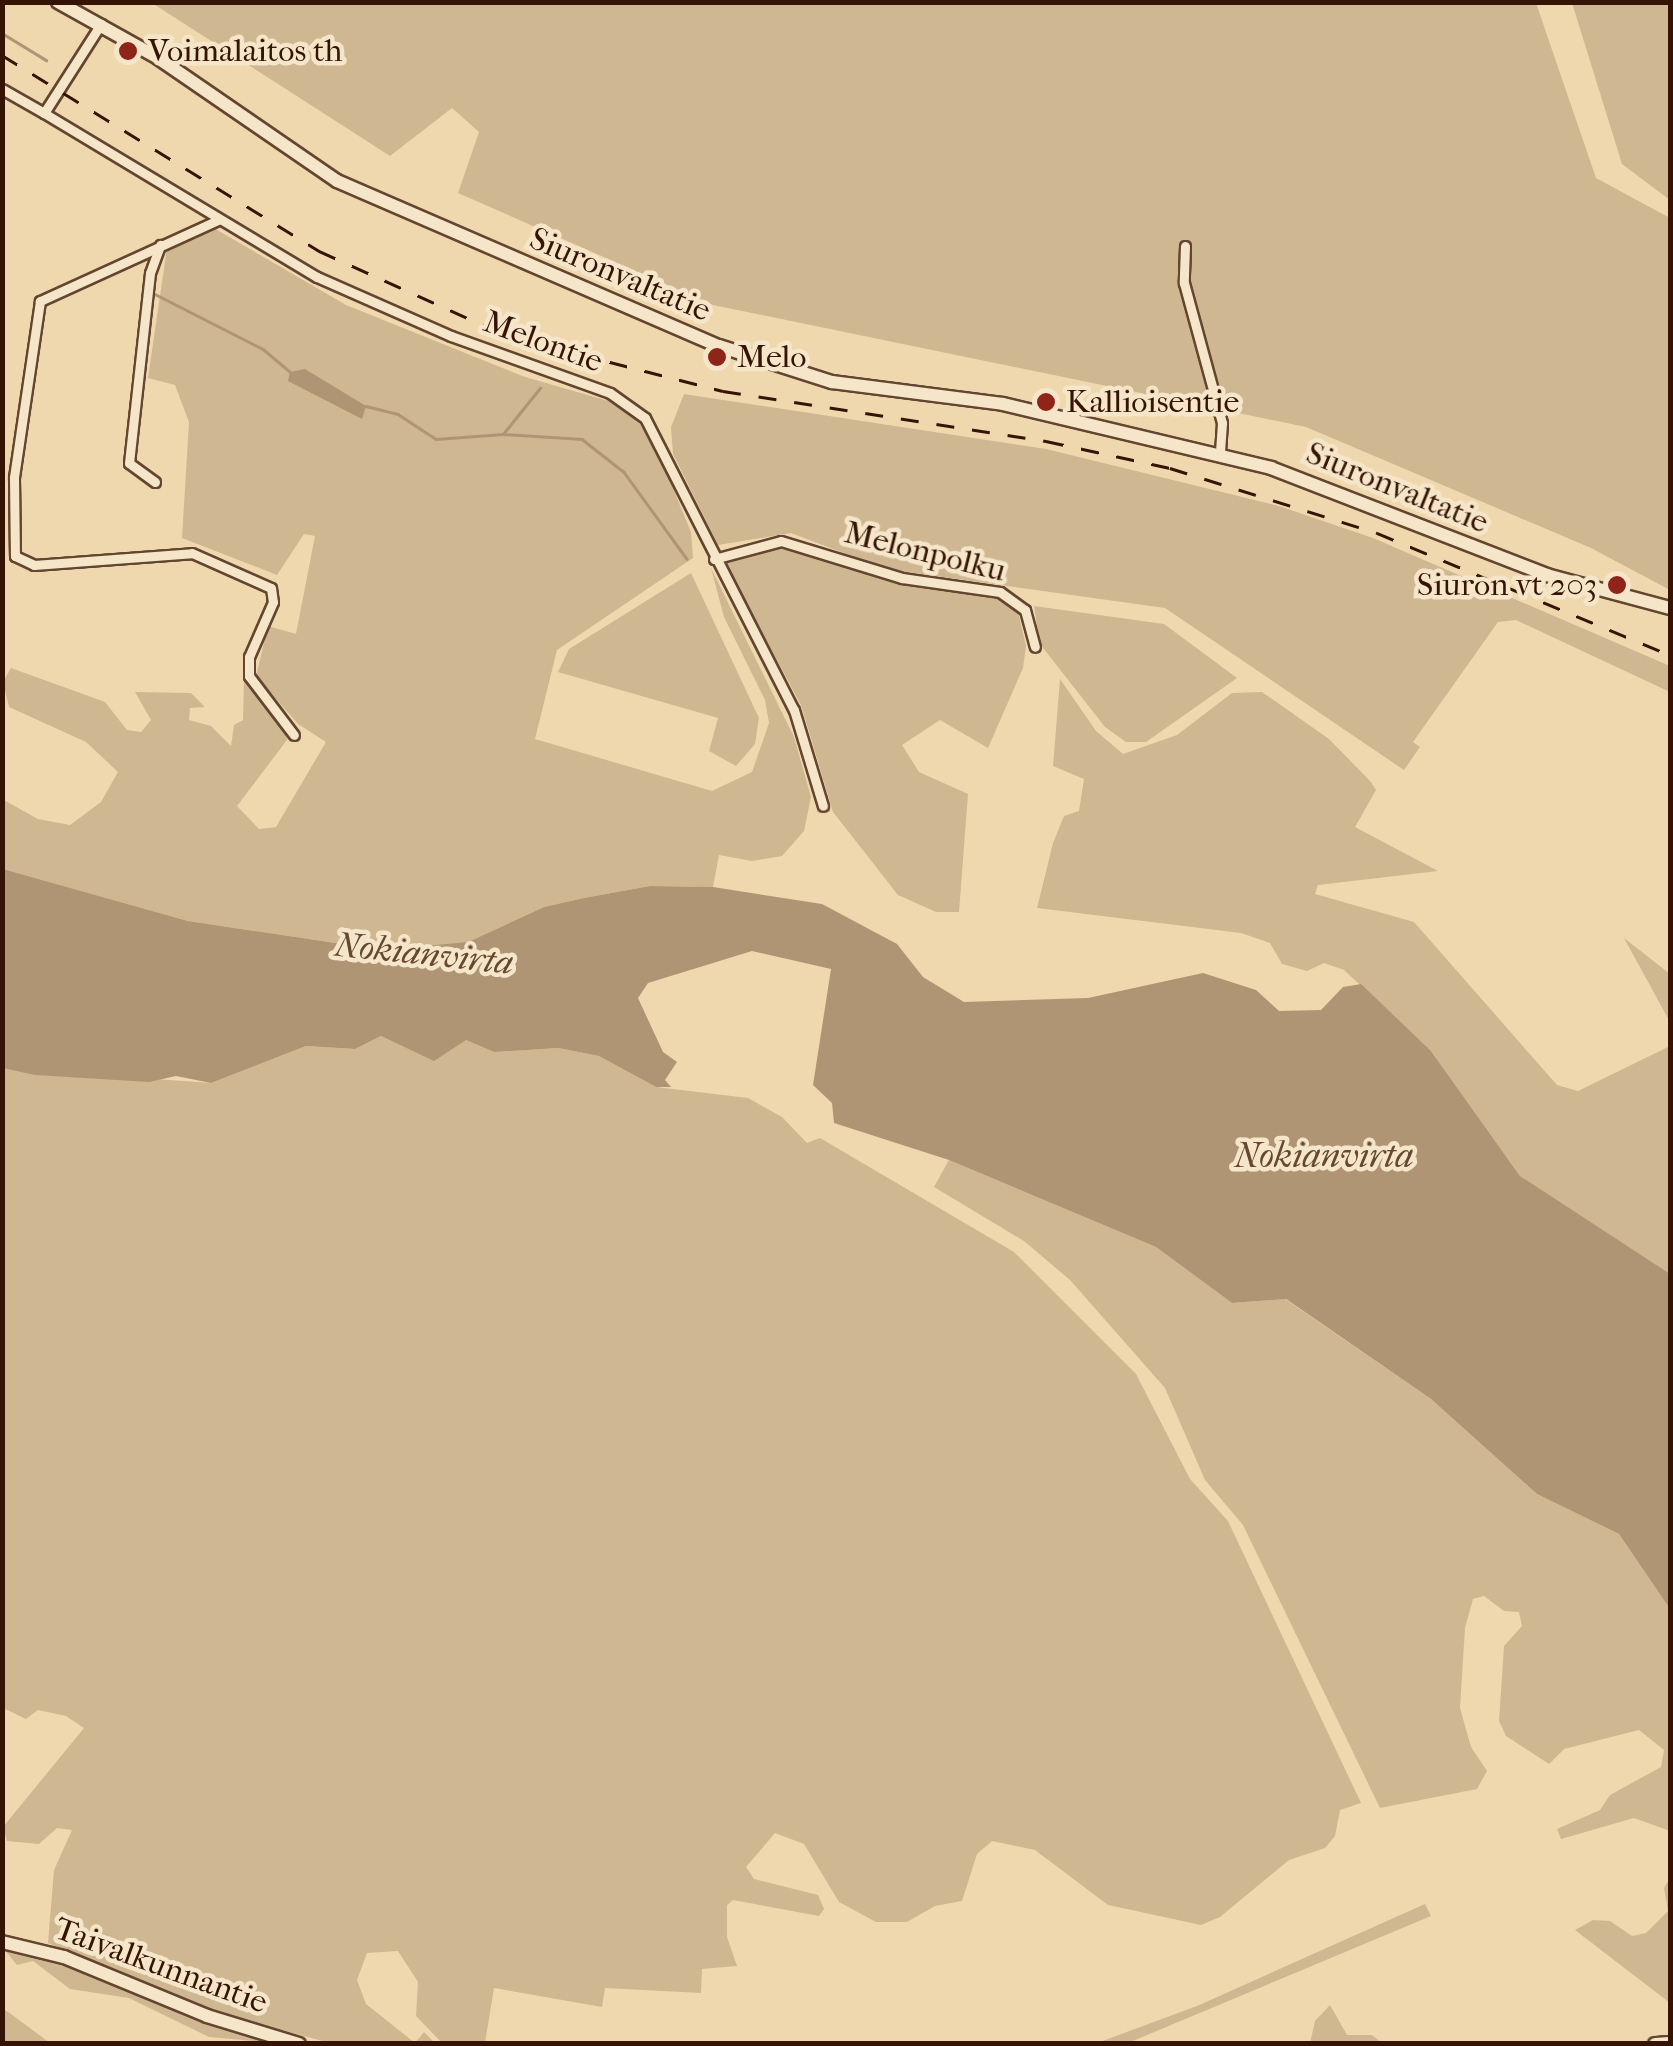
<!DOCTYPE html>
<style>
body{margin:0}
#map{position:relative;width:1673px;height:2046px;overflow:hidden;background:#efd8ae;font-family:"IM FELL French Canon",serif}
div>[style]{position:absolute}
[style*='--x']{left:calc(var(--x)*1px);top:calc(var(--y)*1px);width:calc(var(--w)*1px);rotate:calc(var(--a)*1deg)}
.green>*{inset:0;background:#cfb791}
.water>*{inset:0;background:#b09575}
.stream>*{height:2.5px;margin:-1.25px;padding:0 1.25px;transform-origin:1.25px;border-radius:1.25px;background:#b09575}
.roads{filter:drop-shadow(2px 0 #64452f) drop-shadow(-2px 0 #64452f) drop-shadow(0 2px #64452f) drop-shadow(0 -2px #64452f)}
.street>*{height:9px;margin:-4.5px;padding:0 4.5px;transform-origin:4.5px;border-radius:4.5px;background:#f5e6ca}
.secondary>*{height:12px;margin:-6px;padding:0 6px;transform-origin:6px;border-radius:6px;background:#f5e6ca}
.rail>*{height:2.5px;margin-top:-1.25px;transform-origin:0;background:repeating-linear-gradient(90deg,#351405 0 18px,transparent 0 36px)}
.dots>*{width:28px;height:28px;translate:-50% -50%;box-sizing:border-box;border:5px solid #f5e6ca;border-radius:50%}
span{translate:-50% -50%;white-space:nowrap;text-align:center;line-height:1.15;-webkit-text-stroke:9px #f5e6ca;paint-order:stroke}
.poi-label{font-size:32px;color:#351405}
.left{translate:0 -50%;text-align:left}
.right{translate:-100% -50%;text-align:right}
.street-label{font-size:32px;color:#351405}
.water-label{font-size:35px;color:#664832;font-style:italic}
.frame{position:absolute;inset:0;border:5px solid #351405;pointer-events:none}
</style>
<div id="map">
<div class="green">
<div style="clip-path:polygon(152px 3px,1536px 3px,1596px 178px,1670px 218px,1670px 590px,1591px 548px,1306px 427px,713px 305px,458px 193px,479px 132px,452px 108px,390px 156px)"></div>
<div style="clip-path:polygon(1572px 3px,1670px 3px,1670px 200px,1622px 164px)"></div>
<div style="clip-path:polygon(212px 227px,346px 305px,525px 377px,612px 402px,636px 418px,660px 457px,691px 532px,693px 558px,557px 650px,535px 739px,712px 791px,752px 772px,769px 723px,765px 700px,724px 617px,711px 568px,794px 737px,811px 797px,804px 831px,782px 856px,752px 861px,719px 855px,713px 887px,650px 886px,584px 898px,544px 907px,468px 942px,426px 950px,382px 950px,188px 921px,3px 869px,2px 799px,38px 819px,70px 825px,101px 802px,118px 772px,86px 742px,9px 707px,3px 682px,11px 668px,105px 702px,127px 730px,141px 732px,151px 720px,135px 692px,191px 693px,205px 707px,190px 708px,189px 720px,211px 726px,231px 746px,234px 725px,243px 720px,244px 680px,282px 720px,287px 740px,237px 806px,259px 829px,276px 827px,326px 742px,298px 724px,256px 676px,268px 626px,296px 634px,315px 536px,304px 534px,277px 575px,182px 538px,189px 422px,175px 385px,148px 378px,167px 248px)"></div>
<div style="clip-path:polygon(684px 394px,1046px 449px,1279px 506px,1373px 538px,1670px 666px,1670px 692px,1516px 620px,1498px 622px,1413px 742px,1420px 747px,1404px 770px,1165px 608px,886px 569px,791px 533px,718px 545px,673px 454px,671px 427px)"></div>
<div style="clip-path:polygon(775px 546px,886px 579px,1002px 596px,1018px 612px,1026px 646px,1023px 668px,988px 748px,940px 720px,902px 745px,919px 772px,968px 794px,959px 912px,936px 912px,898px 895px,833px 812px,801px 705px,728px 569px,727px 560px)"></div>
<div style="clip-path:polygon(691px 573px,759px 718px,755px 744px,736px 766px,709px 751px,718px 718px,558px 672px,569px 649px)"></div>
<div style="clip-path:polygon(1034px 606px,1164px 624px,1237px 678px,1146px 742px,1126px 742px,1105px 727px,1040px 644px)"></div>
<div style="clip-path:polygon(1060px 679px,1096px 731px,1123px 754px,1177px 735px,1232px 693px,1262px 692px,1329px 739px,1371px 782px,1376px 790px,1355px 827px,1438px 871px,1318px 885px,1315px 894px,1414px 922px,1557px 1085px,1578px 1091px,1670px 1046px,1670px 1277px,1520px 1176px,1431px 1051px,1344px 970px,1324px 963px,1307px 971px,1282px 964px,1270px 943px,1241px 933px,1037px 908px,1053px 843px,1064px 816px,1079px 811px,1084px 779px,1053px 766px)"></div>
<div style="clip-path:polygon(1624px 938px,1670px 974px,1670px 1022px)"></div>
<div style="clip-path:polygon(381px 1036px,422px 1055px,466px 1040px,494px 1052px,558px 1048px,599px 1056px,656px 1087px,748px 1098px,782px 1117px,807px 1143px,820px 1138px,1014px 1252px,1136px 1374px,1190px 1479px,1228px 1521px,1361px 1803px,1340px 1810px,1335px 1836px,1325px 1848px,1289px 1860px,1220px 1917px,1201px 1925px,1108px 1905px,1035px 1850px,992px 1841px,977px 1854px,962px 1901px,935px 1906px,907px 1922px,876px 1922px,839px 1902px,804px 1844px,775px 1833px,746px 1867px,754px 1879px,818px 1895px,824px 1909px,819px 1916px,733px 1900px,727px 1905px,727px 1937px,737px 1966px,702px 1969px,701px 1993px,605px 1988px,602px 2007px,494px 1988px,485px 2043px,442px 2043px,416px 2016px,418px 1982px,398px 1951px,367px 1953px,357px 1980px,366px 2004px,415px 2043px,424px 2032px,435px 2043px,330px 2043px,208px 2010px,48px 1943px,54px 1870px,72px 1830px,57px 1828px,39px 1844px,7px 1841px,3px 1827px,84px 1728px,66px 1716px,38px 1710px,26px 1719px,3px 1708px,3px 1068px,211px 1083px,306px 1046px,355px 1049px)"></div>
<div style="clip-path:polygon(949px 1160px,1156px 1247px,1232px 1303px,1285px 1299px,1431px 1399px,1537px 1494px,1619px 1534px,1670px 1609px,1670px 1831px,1634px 1818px,1561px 1839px,1557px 1829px,1600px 1810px,1610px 1795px,1661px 1767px,1664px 1750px,1639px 1730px,1564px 1749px,1549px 1764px,1506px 1736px,1499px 1721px,1504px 1646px,1522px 1626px,1519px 1612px,1504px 1611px,1484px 1596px,1473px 1599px,1465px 1628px,1460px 1708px,1471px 1747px,1487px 1771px,1477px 1789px,1380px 1808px,1243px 1525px,1205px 1480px,1165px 1388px,1070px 1280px,1024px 1241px,934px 1187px)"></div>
<div style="clip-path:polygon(1670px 1878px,1670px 2003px,1575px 1930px,1593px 1920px,1610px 1921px,1632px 1936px,1646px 1933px,1668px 1911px,1664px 1888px)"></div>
<div style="clip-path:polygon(1425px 1904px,1431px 1916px,1128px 2043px,1097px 2043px,1197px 2006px)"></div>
<div style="clip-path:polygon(3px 1948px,48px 1957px,277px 2043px,209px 2037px,129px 1998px,70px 1989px,33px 1961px,17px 1965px)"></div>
<div style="clip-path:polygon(1330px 2005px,1347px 2035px,1372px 2035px,1382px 2043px,1310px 2043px,1315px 2021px)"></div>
<div style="clip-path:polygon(2px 2008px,11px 2014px,50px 2043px,3px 2043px)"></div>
</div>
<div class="water">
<div style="clip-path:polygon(305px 369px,366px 406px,362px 419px,288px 381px,290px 372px)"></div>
<div style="clip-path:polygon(3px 869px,188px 921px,382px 950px,468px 942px,544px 907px,584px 898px,650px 886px,713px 887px,822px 904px,897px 944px,923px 977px,964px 1002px,1088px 998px,1203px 973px,1256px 990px,1279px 1011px,1321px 1010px,1343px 987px,1361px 984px,1431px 1051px,1520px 1176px,1670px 1274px,1670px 1609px,1619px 1534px,1537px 1494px,1431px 1399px,1286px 1299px,1232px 1303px,1156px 1247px,949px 1160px,834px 1123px,832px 1103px,813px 1085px,831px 969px,752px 951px,648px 983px,638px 998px,663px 1052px,677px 1062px,665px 1080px,671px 1087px,656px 1087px,599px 1056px,558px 1048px,494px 1052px,466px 1040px,434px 1061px,381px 1036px,355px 1049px,306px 1046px,211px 1083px,176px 1076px,149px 1082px,35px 1075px,3px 1068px)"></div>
</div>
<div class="stream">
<div style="--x:2;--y:33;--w:52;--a:31.5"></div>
<div style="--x:155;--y:294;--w:121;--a:27"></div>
<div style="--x:263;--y:349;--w:35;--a:40"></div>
<div style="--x:366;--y:406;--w:33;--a:14"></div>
<div style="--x:398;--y:414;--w:45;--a:33.3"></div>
<div style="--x:436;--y:439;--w:67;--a:-4.3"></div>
<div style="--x:503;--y:434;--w:59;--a:-51.2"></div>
<div style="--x:503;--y:434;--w:79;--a:3.6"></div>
<div style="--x:582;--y:439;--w:53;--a:38.2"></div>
<div style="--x:624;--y:472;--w:107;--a:54.1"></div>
</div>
<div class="roads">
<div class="street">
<div style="--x:2;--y:89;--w:48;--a:29.7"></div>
<div style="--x:44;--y:113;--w:106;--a:-57.4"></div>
<div style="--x:44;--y:113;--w:318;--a:31"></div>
<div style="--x:317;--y:277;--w:146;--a:23.8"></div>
<div style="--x:451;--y:336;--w:169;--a:19.7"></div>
<div style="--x:610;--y:393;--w:43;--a:35.5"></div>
<div style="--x:645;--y:418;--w:328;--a:63"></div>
<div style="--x:794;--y:710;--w:100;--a:73.2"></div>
<div style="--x:218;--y:220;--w:196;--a:155.5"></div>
<div style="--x:40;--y:301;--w:179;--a:98.4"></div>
<div style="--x:14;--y:478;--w:78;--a:89.3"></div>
<div style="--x:15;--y:556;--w:21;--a:25"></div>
<div style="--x:34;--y:565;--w:158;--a:-4.3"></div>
<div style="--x:192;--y:553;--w:86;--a:23.9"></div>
<div style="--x:271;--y:588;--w:14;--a:82"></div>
<div style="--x:273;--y:602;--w:60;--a:113.6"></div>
<div style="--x:249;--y:657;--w:19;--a:90"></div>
<div style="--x:249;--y:676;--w:74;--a:52.7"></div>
<div style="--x:1185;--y:246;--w:37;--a:92"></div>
<div style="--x:1184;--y:283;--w:145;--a:74.8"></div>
<div style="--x:1222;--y:423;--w:32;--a:94"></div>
<div style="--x:155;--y:482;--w:32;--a:-144"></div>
<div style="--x:129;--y:463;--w:191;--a:-83.7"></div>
<div style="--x:150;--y:273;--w:30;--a:-70"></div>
<div style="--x:714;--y:559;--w:69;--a:-15"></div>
<div style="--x:781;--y:541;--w:127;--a:17"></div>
<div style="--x:902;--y:578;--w:99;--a:8.1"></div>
<div style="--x:1000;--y:592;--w:31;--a:36"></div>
<div style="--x:1025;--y:610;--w:38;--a:75"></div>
</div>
<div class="secondary">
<div style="--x:58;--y:2;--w:115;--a:29.2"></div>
<div style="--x:158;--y:58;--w:217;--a:34.5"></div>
<div style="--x:337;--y:181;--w:416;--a:23.4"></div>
<div style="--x:719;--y:346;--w:119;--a:17.7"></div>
<div style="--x:832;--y:382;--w:172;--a:7.3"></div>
<div style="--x:1003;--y:404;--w:276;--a:13.4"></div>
<div style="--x:1271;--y:468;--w:296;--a:21.2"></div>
<div style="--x:1547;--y:575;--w:127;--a:15"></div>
<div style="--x:2;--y:1942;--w:64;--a:13.6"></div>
<div style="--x:64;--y:1957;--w:155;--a:22.4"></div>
<div style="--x:207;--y:2016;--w:96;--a:16.9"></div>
<div style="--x:1655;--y:2044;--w:15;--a:-4"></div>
</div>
</div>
<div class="rail">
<div style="--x:2;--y:55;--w:373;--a:31.7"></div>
<div style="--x:319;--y:251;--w:204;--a:24.3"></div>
<div style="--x:505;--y:335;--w:225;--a:14.4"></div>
<div style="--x:723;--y:391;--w:327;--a:8.8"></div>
<div style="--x:1046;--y:441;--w:127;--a:12.3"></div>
<div style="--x:1170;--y:468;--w:217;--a:17.4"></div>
<div style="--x:1377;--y:533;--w:317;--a:22.6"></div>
</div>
<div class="dots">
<div style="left:128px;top:51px;background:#8f2418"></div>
<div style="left:717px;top:357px;background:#8f2418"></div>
<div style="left:1046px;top:402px;background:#8f2418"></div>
<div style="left:1617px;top:585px;background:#8f2418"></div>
</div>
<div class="poi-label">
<span class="left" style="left:148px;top:51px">Voimalaitos th</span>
<span class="left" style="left:737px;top:357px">Melo</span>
<span class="left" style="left:1066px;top:402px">Kallioisentie</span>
<span class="right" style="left:1597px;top:585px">Siuron vt 203</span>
</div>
<div class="street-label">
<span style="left:620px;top:275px;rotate:23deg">Siuronvaltatie</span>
<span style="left:543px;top:342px;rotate:20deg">Melontie</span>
<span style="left:1397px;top:488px;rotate:22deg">Siuronvaltatie</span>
<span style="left:925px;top:552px;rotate:14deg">Melonpolku</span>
<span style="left:161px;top:1966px;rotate:20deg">Taivalkunnantie</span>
</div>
<div class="water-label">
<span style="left:424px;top:954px;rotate:6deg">Nokianvirta</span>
<span style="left:1324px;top:1156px">Nokianvirta</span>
</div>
<div class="frame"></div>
</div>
